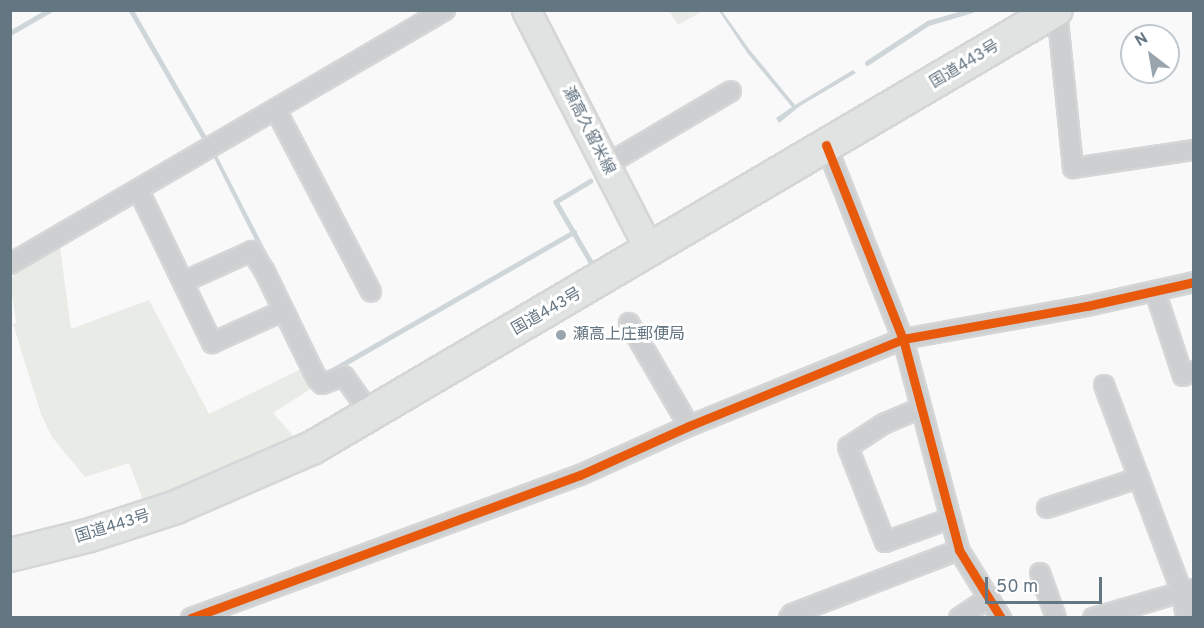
<!DOCTYPE html>
<meta charset="utf-8">
<style>
body{margin:0}
#map{position:relative;width:1204px;height:628px;overflow:hidden;background:#f9f9f9;font-family:Overpass,"Noto Sans JP",sans-serif}
div>[style]{position:absolute}
[style*='--x']{left:calc(var(--x)*1px);top:calc(var(--y)*1px);width:calc(var(--w)*1px);rotate:calc(var(--a)*1deg)}
.green>*{inset:0;background:#e8ebe6}
.water>*{inset:0;background:#ced6d9}
.stream>*{height:4.5px;margin:-2.25px;padding:0 2.25px;transform-origin:2.25px;border-radius:2.25px;background:#ced6d9}
.roads{filter:drop-shadow(2px 0 #d5d6d7) drop-shadow(-2px 0 #d5d6d7) drop-shadow(0 2px #d5d6d7) drop-shadow(0 -2px #d5d6d7)}
.street>*{height:18px;margin:-9px;padding:0 9px;transform-origin:9px;border-radius:9px;background:#cecfd0}
.primary>*{height:27px;margin:-13.5px;padding:0 13.5px;transform-origin:13.5px;border-radius:13.5px;background:#e1e2e2}
.highway>*{height:32px;margin:-16px;padding:0 16px;transform-origin:16px;border-radius:16px;background:#e1e2e2}
.cycleway>*{height:9px;margin:-4.5px;padding:0 4.5px;transform-origin:4.5px;border-radius:4.5px;background:#e8590c}
.dots>*{width:16px;height:16px;translate:-50% -50%;box-sizing:border-box;border:3px solid #fff;border-radius:50%}
span{translate:-50% -50%;white-space:nowrap;text-align:center;line-height:1.15;-webkit-text-stroke:6px #fff;paint-order:stroke}
.street-label{font-size:16px;color:#657683}
.poi-label{font-size:16px;color:#657683}
.left{translate:0 -50%;text-align:left}
.frame{position:absolute;inset:0;border:12px solid #657683;pointer-events:none}
.north{position:absolute;left:1120px;top:24px;width:60px;height:60px;box-sizing:border-box;background:#fff;border:2px solid #c1c8cd;border-radius:50%;rotate:329deg;font-size:16px;font-weight:700;line-height:24px;text-align:center;color:#657683}
.north::after{content:'';display:block;margin:auto;width:21px;height:27px;background:#99a4ac;clip-path:polygon(50% 0,100% 100%,50% 72%,0 100%)}
.scale{position:absolute;left:985px;top:577px;width:117px;height:27px;box-sizing:border-box;border:3px solid #657683;border-top:0;padding-left:8px;font-size:18px;line-height:21px;white-space:nowrap;color:#657683;-webkit-text-stroke:4px #fff;paint-order:stroke}
</style>
<div id="map">
<div class="green">
<div style="clip-path:polygon(669px 11px,703px 11px,678px 25px)"></div>
<div style="clip-path:polygon(60px 248px,71px 329px,149px 300px,209px 414px,301px 369px,312px 388px,273px 413px,295px 438px,145px 505px,129px 463px,85px 477px,52px 437px,41px 414px,13px 324px,16px 323px,11px 286px,12px 278px,20px 268px)"></div>
</div>
<div class="water">
<div style="clip-path:polygon(719px 11px,722px 11px,749px 49px,795px 105px,853px 70px,856px 73px,800px 106px,779px 123px,776px 118px,792px 107px,748px 54px)"></div>
<div style="clip-path:polygon(215px 152px,282px 282px,319px 365px,257px 244px,213px 156px)"></div>
</div>
<div class="stream">
<div style="--x:131;--y:10;--w:152;--a:60.1"></div>
<div style="--x:10;--y:33;--w:46;--a:-29.9"></div>
<div style="--x:867;--y:63;--w:73;--a:-33.3"></div>
<div style="--x:928;--y:23;--w:46;--a:-16.5"></div>
<div style="--x:591;--y:181;--w:41;--a:149"></div>
<div style="--x:556;--y:202;--w:75;--a:59.7"></div>
<div style="--x:324;--y:375;--w:288;--a:-29.8"></div>
</div>
<div class="roads">
<div class="street">
<div style="--x:1057;--y:10;--w:159;--a:84.2"></div>
<div style="--x:1073;--y:168;--w:122;--a:-8.5"></div>
<div style="--x:276;--y:110;--w:205;--a:62.4"></div>
<div style="--x:826;--y:145;--w:209;--a:68.4"></div>
<div style="--x:903;--y:339;--w:218;--a:75.1"></div>
<div style="--x:959;--y:550;--w:80;--a:58.3"></div>
<div style="--x:606;--y:165;--w:145;--a:-30.6"></div>
<div style="--x:139;--y:191;--w:169;--a:64.3"></div>
<div style="--x:212;--y:343;--w:78;--a:-24.3"></div>
<div style="--x:10;--y:264;--w:504;--a:-30.28"></div>
<div style="--x:183;--y:282;--w:76;--a:-24.2"></div>
<div style="--x:252;--y:251;--w:22;--a:58"></div>
<div style="--x:264;--y:270;--w:119;--a:64.1"></div>
<div style="--x:316;--y:377;--w:9;--a:49"></div>
<div style="--x:322;--y:384;--w:23;--a:-20"></div>
<div style="--x:344;--y:376;--w:38;--a:55"></div>
<div style="--x:1155;--y:291;--w:89;--a:71.8"></div>
<div style="--x:1183;--y:376;--w:12;--a:-24"></div>
<div style="--x:629;--y:323;--w:119;--a:59.8"></div>
<div style="--x:1104;--y:385;--w:221;--a:69.4"></div>
<div style="--x:1182;--y:592;--w:26;--a:81"></div>
<div style="--x:921;--y:408;--w:39;--a:157"></div>
<div style="--x:885;--y:423;--w:44;--a:147"></div>
<div style="--x:848;--y:447;--w:102;--a:68.7"></div>
<div style="--x:885;--y:542;--w:68;--a:-19.8"></div>
<div style="--x:1047;--y:508;--w:97;--a:-18.1"></div>
<div style="--x:1040;--y:573;--w:48;--a:70.4"></div>
<div style="--x:191;--y:618;--w:414;--a:-20.2"></div>
<div style="--x:580;--y:475;--w:120;--a:-24.2"></div>
<div style="--x:689;--y:426;--w:231;--a:-22.1"></div>
<div style="--x:903;--y:339;--w:187;--a:-10.2"></div>
<div style="--x:1087;--y:306;--w:110;--a:-12.6"></div>
<div style="--x:789;--y:618;--w:5;--a:-53"></div>
<div style="--x:792;--y:614;--w:179;--a:-21"></div>
<div style="--x:959;--y:618;--w:36;--a:-34"></div>
<div style="--x:1093;--y:618;--w:103;--a:-16.3"></div>
</div>
<div class="primary">
<div style="--x:526;--y:10;--w:271;--a:62.8"></div>
</div>
<div class="highway">
<div style="--x:10;--y:555;--w:79;--a:-13.9"></div>
<div style="--x:87;--y:536;--w:94;--a:-18"></div>
<div style="--x:176;--y:507;--w:148;--a:-23.5"></div>
<div style="--x:312;--y:448;--w:863;--a:-30.49"></div>
</div>
</div>
<div class="cycleway">
<div style="--x:826;--y:145;--w:209;--a:68.4"></div>
<div style="--x:903;--y:339;--w:218;--a:75.1"></div>
<div style="--x:959;--y:550;--w:80;--a:58.3"></div>
<div style="--x:191;--y:618;--w:414;--a:-20.2"></div>
<div style="--x:580;--y:475;--w:120;--a:-24.2"></div>
<div style="--x:689;--y:426;--w:231;--a:-22.1"></div>
<div style="--x:903;--y:339;--w:187;--a:-10.2"></div>
<div style="--x:1087;--y:306;--w:110;--a:-12.6"></div>
</div>
<div class="dots">
<div style="left:561px;top:335px;background:#99a4ac"></div>
</div>
<div class="street-label">
<span style="left:965px;top:65px;rotate:-31deg">国道443号</span>
<span style="left:588px;top:131px;rotate:63deg">瀬高久留米線</span>
<span style="left:547px;top:312px;rotate:-30deg">国道443号</span>
<span style="left:113px;top:527px;rotate:-17deg">国道443号</span>
</div>
<div class="poi-label">
<span class="left" style="left:573px;top:335px">瀬高上庄郵便局</span>
</div>
<div class="frame"></div>
<div class="north">N</div>
<div class="scale">50 m</div>
</div>
